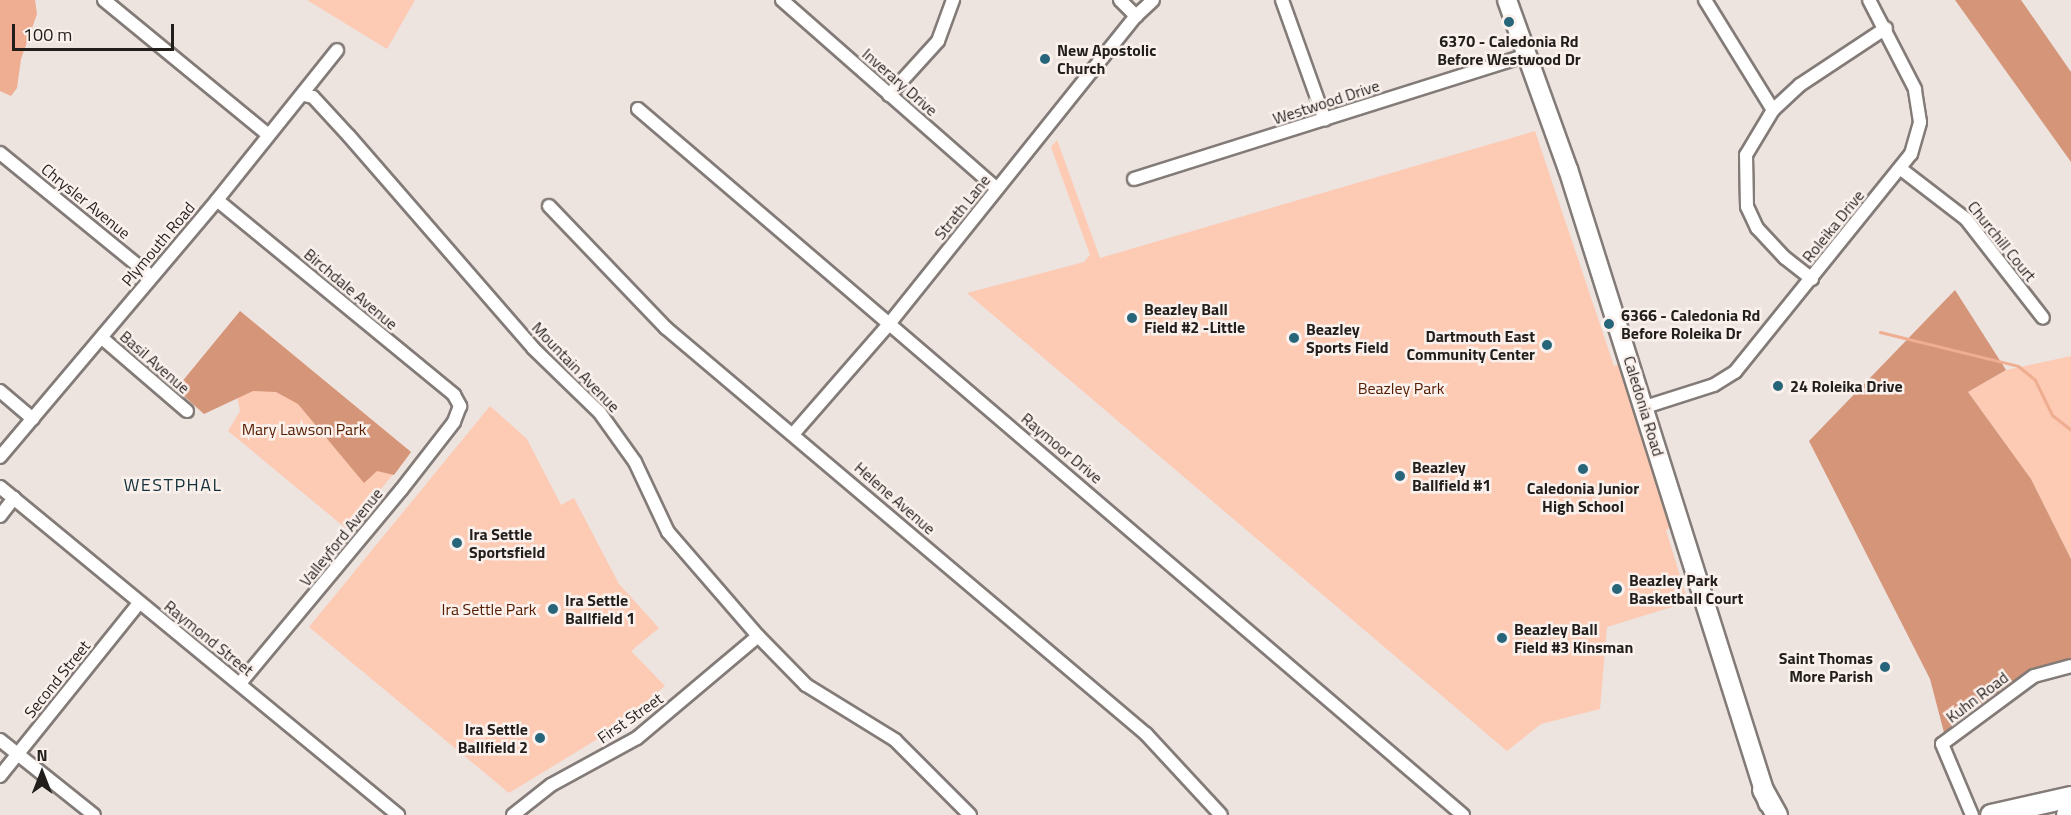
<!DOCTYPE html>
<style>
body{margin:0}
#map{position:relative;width:2071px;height:815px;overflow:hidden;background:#ede3df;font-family:"Titillium Web",sans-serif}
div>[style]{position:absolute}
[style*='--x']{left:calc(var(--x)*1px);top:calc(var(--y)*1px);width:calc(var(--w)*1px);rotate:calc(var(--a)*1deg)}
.green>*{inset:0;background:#fdcab4}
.forest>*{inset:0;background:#d59579}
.water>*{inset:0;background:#efad91}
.stream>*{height:3px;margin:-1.5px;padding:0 1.5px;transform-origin:1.5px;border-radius:1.5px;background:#efad91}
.roads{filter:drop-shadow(2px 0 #837b77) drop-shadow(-2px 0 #837b77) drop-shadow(0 2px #837b77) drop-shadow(0 -2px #837b77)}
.street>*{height:12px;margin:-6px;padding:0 6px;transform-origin:6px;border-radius:6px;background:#fff}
.secondary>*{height:18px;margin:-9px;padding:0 9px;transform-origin:9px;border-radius:9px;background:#fff}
.primary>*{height:20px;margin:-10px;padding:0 10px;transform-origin:10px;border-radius:10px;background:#fff}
.dots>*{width:16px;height:16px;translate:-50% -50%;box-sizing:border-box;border:3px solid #faf1ed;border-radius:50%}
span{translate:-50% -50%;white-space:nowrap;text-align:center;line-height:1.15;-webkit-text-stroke:5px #faf1ed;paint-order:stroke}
.poi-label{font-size:16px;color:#211e1c;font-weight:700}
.left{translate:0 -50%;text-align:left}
.right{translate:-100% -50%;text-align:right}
.street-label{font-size:16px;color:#211e1c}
.park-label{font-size:16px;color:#561c00}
.neighbourhood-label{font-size:18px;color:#14323c;letter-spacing:1.5px}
.north{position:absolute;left:12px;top:743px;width:60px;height:60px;-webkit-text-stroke:4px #faf1ed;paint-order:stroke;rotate:0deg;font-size:16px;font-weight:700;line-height:24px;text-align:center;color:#211e1c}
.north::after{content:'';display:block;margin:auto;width:21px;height:27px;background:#211e1c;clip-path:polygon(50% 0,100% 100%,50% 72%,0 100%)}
.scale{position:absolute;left:12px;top:24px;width:162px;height:27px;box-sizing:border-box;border:3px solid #211e1c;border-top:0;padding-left:8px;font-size:18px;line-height:21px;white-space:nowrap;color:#211e1c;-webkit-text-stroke:4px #faf1ed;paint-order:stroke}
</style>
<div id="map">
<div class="green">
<div style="clip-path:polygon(307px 0,415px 0,387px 49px)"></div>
<div style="clip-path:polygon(1535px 131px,1614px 366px,1619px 364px,1670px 528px,1666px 530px,1688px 602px,1607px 627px,1600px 709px,1541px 724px,1507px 751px,967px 293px,1084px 262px,1090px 255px,1051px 147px,1057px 140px,1100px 258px)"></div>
<div style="clip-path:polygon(240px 311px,411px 452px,348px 530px,228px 431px,240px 411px,237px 396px)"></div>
<div style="clip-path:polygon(2071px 356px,2071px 559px,2031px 479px,1968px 392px,2006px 370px)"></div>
<div style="clip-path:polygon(490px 406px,527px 439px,561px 505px,574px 498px,619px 584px,659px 628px,631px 651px,665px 686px,609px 732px,509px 793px,309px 627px)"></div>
</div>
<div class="forest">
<div style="clip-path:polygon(1955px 0,2021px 0,2071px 72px,2071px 162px)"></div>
<div style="clip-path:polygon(1955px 290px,2006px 370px,1968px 392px,2031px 479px,2071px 559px,2071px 668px,2046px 670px,1947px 744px,1930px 679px,1809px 441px)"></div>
<div style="clip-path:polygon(240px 311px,411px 452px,394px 475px,377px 471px,364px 483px,298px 404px,276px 392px,253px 391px,204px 414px,176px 389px)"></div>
</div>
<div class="water">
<div style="clip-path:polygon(0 0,35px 0,37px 14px,21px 59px,17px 88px,11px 96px,0 91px)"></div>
</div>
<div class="stream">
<div style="--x:1880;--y:332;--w:142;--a:13.8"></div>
<div style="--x:2018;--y:366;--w:22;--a:39"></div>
<div style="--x:2035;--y:380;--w:39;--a:64"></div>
<div style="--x:2052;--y:415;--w:24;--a:38"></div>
</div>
<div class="roads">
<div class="street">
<div style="--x:104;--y:0;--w:211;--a:39.4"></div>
<div style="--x:782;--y:0;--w:286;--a:41.3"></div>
<div style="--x:1120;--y:0;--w:23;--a:45"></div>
<div style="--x:1282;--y:0;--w:127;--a:70.3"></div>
<div style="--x:1705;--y:0;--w:129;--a:58.3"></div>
<div style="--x:304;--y:95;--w:9;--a:13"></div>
<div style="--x:313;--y:97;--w:53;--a:47.3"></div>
<div style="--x:349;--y:136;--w:281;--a:49"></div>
<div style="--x:533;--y:348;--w:93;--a:44.1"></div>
<div style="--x:600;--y:413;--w:60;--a:54.5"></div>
<div style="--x:635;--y:462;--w:77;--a:64.8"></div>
<div style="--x:668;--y:532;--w:138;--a:49.1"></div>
<div style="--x:758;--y:636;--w:69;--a:45.6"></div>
<div style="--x:806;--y:685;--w:105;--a:31.7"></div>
<div style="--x:895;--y:740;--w:106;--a:45"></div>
<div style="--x:889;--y:95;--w:73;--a:-47.8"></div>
<div style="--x:938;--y:41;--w:44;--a:-69.9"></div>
<div style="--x:638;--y:109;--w:1086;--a:40.56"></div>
<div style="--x:0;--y:153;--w:195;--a:39.2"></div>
<div style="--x:1901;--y:169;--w:82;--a:37.6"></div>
<div style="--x:1966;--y:219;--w:125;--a:52.1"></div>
<div style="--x:1134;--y:179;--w:413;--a:-17.5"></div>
<div style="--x:217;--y:200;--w:307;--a:39.4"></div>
<div style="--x:454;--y:395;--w:13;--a:61"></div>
<div style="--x:460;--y:406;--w:17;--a:111"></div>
<div style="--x:454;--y:422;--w:86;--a:127.9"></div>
<div style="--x:401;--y:490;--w:251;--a:129.8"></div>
<div style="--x:549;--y:206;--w:169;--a:46.2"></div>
<div style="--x:666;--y:328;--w:629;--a:40.23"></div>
<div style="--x:1146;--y:734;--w:110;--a:47.2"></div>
<div style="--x:1812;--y:279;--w:34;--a:-142"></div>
<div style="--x:1785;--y:258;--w:41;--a:-133"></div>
<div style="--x:1757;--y:228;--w:23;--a:-115"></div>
<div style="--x:1747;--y:207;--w:52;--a:-91.1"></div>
<div style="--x:1746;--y:155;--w:52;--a:-59"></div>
<div style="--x:1773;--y:110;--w:37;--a:-43"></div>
<div style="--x:1800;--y:85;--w:103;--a:-33.5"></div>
<div style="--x:102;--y:338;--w:112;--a:40.7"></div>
<div style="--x:0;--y:391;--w:43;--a:40.3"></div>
<div style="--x:1645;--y:407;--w:72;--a:-17.7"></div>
<div style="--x:1714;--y:385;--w:25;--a:-32"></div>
<div style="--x:1735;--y:372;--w:280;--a:-51.1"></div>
<div style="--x:1911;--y:154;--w:33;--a:-74"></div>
<div style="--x:1920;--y:122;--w:33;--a:-99"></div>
<div style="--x:1915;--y:89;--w:100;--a:-117.3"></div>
<div style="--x:794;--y:433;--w:145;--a:-48.9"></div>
<div style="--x:889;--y:324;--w:395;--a:-51.3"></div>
<div style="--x:1136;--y:16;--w:23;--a:-43"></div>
<div style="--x:0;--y:457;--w:336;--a:-49.8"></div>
<div style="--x:217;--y:200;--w:192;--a:-51.3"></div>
<div style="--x:0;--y:487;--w:516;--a:39.49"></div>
<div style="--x:0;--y:516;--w:23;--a:-52"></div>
<div style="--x:0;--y:740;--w:120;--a:38.6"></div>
<div style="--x:0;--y:776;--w:222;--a:-51.2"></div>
<div style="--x:513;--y:815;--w:48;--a:-38.3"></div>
<div style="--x:551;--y:785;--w:98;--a:-28.7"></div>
<div style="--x:637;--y:738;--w:158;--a:-40.1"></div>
<div style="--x:1972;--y:815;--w:77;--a:-112.9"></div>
<div style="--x:1942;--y:744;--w:114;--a:-36.5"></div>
<div style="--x:2034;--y:676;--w:38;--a:-15"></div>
</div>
<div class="secondary">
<div style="--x:1507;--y:0;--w:180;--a:70.2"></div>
<div style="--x:1568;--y:169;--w:665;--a:72.49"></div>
</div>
<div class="primary">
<div style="--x:1763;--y:790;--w:29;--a:61"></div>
<div style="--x:1991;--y:815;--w:82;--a:-12.7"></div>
<div style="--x:2067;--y:815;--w:4;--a:-14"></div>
</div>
</div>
<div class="dots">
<div style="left:1509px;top:22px;background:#27657b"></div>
<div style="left:1045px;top:59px;background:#27657b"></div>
<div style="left:1132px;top:318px;background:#27657b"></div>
<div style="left:1609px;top:324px;background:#27657b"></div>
<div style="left:1294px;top:338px;background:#27657b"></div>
<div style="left:1547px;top:345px;background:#27657b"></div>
<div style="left:1778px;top:386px;background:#27657b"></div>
<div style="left:1583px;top:469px;background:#27657b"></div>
<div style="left:1400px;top:476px;background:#27657b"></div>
<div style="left:457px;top:543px;background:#27657b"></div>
<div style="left:1617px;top:589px;background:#27657b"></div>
<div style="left:553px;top:609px;background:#27657b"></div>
<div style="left:1502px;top:638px;background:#27657b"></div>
<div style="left:1885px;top:667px;background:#27657b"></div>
<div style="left:540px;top:738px;background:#27657b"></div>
</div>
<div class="poi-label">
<span style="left:1509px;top:50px">6370 - Caledonia Rd<br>Before Westwood Dr</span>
<span class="left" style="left:1057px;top:59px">New Apostolic<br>Church</span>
<span class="left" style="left:1144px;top:318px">Beazley Ball<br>Field #2 -Little</span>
<span class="left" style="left:1621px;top:324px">6366 - Caledonia Rd<br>Before Roleika Dr</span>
<span class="left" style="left:1306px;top:338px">Beazley<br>Sports Field</span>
<span class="right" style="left:1535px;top:345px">Dartmouth East<br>Community Center</span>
<span class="left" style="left:1790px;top:386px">24 Roleika Drive</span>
<span class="left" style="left:1412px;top:476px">Beazley<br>Ballfield #1</span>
<span style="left:1583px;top:497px">Caledonia Junior<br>High School</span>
<span class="left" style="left:469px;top:543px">Ira Settle<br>Sportsfield</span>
<span class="left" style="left:1629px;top:589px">Beazley Park<br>Basketball Court</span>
<span class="left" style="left:565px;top:609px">Ira Settle<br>Ballfield 1</span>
<span class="left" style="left:1514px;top:638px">Beazley Ball<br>Field #3 Kinsman</span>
<span class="right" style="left:1873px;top:667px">Saint Thomas<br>More Parish</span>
<span class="right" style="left:528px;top:738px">Ira Settle<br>Ballfield 2</span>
</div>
<div class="street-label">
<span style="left:900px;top:82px;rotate:41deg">Inverary Drive</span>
<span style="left:1326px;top:102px;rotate:-18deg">Westwood Drive</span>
<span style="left:86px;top:201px;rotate:39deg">Chrysler Avenue</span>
<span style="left:962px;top:207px;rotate:-51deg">Strath Lane</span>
<span style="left:1833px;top:226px;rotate:-51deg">Roleika Drive</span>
<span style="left:2002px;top:241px;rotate:51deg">Churchill Court</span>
<span style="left:158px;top:244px;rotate:-50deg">Plymouth Road</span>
<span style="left:351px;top:289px;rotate:40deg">Birchdale Avenue</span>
<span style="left:155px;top:362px;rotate:41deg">Basil Avenue</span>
<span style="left:576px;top:367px;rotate:46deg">Mountain Avenue</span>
<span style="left:1644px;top:406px;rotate:73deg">Caledonia Road</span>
<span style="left:1062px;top:448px;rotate:40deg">Raymoor Drive</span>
<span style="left:895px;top:498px;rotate:41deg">Helene Avenue</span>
<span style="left:341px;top:537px;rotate:-51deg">Valleyford Avenue</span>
<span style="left:209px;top:638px;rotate:39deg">Raymond Street</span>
<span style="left:57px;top:679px;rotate:-51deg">Second Street</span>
<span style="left:1977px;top:697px;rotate:-37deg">Kuhn Road</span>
<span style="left:630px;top:718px;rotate:-35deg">First Street</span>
</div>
<div class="park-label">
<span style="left:1401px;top:388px">Beazley Park</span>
<span style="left:304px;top:429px">Mary Lawson Park</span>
<span style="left:489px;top:609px">Ira Settle Park</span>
</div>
<div class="neighbourhood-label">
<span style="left:173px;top:485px">WESTPHAL</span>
</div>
<div class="north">N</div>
<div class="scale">100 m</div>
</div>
